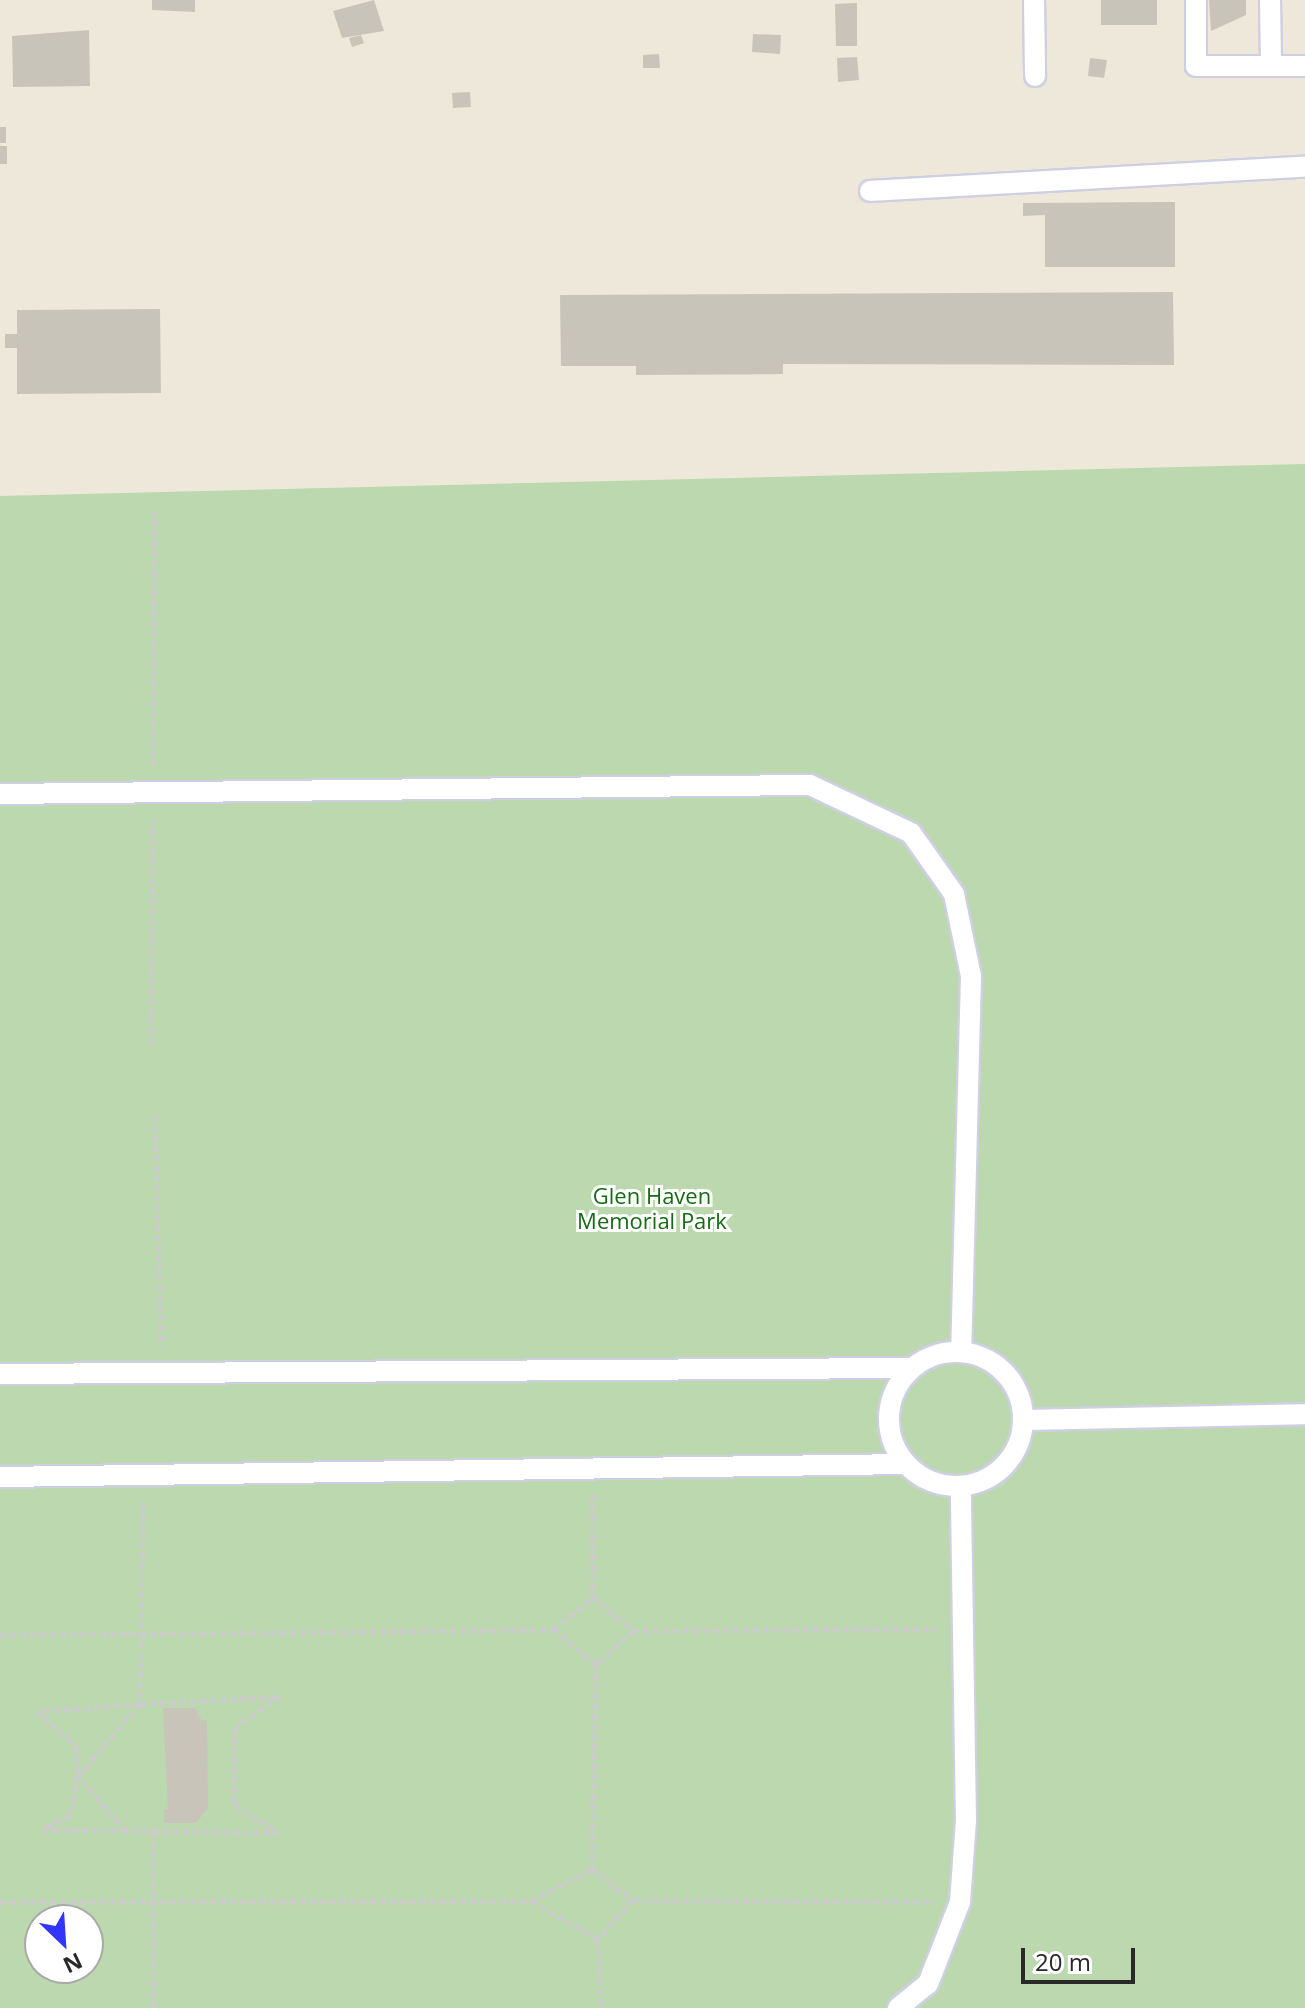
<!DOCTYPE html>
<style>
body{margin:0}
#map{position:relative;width:1305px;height:2008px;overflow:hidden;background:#ede8d9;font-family:"Open Sans",sans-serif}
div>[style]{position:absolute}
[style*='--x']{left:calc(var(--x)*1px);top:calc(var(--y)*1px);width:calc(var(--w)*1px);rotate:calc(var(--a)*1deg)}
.cemetery>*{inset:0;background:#bbd8af}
.building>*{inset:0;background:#c8c4b9}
.path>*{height:5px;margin-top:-2.5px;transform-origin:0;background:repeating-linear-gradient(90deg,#ccc 0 6px,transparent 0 10px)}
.roads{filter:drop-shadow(2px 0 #cfcfe3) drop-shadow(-2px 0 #cfcfe3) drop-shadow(0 2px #cfcfe3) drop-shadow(0 -2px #cfcfe3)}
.service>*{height:20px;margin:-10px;padding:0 10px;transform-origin:10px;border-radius:10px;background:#fff}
.service>.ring{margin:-10px;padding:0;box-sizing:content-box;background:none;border:20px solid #fff;border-radius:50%}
span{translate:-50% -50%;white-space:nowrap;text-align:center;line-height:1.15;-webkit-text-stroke:6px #fff;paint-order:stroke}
.park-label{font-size:22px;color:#166b14}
.north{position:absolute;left:24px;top:1904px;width:80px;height:80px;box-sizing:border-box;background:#fff;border:2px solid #a9a9a9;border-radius:50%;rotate:155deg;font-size:22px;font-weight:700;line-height:32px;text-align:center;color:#292929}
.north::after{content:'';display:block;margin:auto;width:28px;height:36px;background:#3434ff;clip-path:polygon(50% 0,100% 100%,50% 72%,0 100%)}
.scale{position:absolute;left:1021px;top:1948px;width:114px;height:36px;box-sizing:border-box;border:4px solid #292929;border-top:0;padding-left:10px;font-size:24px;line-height:28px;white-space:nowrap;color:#292929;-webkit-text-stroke:6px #fff;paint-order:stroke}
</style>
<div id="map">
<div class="cemetery">
<div style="clip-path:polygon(evenodd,1305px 464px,1305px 2008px,0 2008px,0 496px,1305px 464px,40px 1920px,88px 1920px,88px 1968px,40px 1968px,40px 1920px)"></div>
</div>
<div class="building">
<div style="clip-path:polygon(152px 0,195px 0,195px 12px,152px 10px)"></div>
<div style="clip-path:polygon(374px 0,384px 31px,342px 38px,333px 11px)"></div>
<div style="clip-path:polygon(1101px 0,1157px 0,1157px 25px,1101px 25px)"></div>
<div style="clip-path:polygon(1209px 0,1246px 0,1246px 15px,1211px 31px)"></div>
<div style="clip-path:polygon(857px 3px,857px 46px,836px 46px,835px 4px)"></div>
<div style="clip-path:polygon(89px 30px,90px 86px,13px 87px,12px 36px)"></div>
<div style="clip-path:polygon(753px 34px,781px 35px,780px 54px,752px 52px)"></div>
<div style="clip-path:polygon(361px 35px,364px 43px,352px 47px,349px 38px)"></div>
<div style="clip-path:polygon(659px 54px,660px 68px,643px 68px,643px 55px)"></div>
<div style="clip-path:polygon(857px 57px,859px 80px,838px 82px,837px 58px)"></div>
<div style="clip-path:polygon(1090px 58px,1107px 60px,1104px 78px,1088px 76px)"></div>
<div style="clip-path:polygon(470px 92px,471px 107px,453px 108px,452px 93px)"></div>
<div style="clip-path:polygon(0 127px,6px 127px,6px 143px,0 143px)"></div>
<div style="clip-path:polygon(0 146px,7px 146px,7px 164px,0 164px)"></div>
<div style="clip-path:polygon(1164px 202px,1175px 202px,1175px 267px,1045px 267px,1045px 215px,1023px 216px,1023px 203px)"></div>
<div style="clip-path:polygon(1173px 292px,1174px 365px,783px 364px,783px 374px,636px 375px,636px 366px,561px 366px,560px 295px)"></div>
<div style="clip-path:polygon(160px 309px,161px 393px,17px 394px,17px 348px,5px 348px,5px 334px,17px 334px,17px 310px)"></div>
<div style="clip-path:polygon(163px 1708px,195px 1708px,202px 1721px,207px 1720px,208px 1808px,196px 1823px,164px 1823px,164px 1809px,168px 1809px)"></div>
</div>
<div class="path">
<div style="--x:153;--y:766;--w:255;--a:-89.6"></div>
<div style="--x:151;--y:1044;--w:224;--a:-89.5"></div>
<div style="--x:155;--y:1115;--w:231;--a:88.5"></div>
<div style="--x:593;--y:1494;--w:103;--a:90"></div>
<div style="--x:143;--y:1502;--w:202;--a:90.9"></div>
<div style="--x:140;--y:1704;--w:103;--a:175.6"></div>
<div style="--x:37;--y:1712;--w:52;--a:41.1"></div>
<div style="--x:76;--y:1746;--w:30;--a:86"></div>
<div style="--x:78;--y:1776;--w:40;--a:102"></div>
<div style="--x:70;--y:1815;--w:32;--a:152"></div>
<div style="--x:42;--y:1830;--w:111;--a:0.5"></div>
<div style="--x:153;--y:1831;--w:177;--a:89.7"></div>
<div style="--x:633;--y:1631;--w:50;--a:137.4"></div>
<div style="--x:596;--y:1665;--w:54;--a:-139.5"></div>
<div style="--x:555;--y:1630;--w:50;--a:-41"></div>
<div style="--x:593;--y:1597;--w:52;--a:40.4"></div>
<div style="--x:633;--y:1631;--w:304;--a:-0.4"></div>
<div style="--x:0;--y:1635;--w:555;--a:-0.52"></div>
<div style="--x:126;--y:1831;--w:73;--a:-131.1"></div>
<div style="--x:78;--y:1776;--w:95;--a:-49.3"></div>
<div style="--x:140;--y:1704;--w:140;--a:-2.9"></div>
<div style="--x:280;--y:1697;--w:54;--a:146.3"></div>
<div style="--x:235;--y:1727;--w:78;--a:90.7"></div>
<div style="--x:234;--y:1805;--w:53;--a:31.9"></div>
<div style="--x:279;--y:1833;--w:126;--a:-179.1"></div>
<div style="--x:592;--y:1869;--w:204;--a:-88.9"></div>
<div style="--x:633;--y:1900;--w:52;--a:131.9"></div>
<div style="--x:598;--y:1939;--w:77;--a:-150.4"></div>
<div style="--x:531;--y:1901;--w:69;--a:-27.7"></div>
<div style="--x:592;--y:1869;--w:51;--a:37.1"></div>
<div style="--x:633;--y:1900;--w:298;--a:0.4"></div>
<div style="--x:0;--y:1902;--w:531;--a:-0.11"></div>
<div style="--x:598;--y:1939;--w:69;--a:87.5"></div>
</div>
<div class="roads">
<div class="service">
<div style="--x:1034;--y:0;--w:76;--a:89.2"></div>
<div style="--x:1196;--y:0;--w:66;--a:90"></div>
<div style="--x:1196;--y:66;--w:109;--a:0"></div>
<div style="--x:1270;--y:0;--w:66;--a:89.1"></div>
<div style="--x:870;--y:191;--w:436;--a:-3.2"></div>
<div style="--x:0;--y:794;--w:810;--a:-0.64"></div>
<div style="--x:810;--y:785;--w:112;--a:25.4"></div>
<div style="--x:911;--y:833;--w:75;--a:54.8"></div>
<div style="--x:954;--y:894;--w:84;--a:78.3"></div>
<div style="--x:971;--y:976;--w:376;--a:91.5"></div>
<div class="ring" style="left:889px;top:1352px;width:114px;height:114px"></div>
<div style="--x:0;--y:1374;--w:911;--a:-0.38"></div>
<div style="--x:1023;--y:1420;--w:282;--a:-1.2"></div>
<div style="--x:0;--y:1477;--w:905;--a:-0.82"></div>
<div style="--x:898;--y:2008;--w:38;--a:-39"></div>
<div style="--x:928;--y:1984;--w:88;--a:-68.7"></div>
<div style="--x:960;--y:1902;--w:81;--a:-85.8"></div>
<div style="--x:966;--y:1821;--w:335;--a:-90.9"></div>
</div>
</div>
<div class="park-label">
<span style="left:652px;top:1208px">Glen Haven<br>Memorial Park</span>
</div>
<div class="north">N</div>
<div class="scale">20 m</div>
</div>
